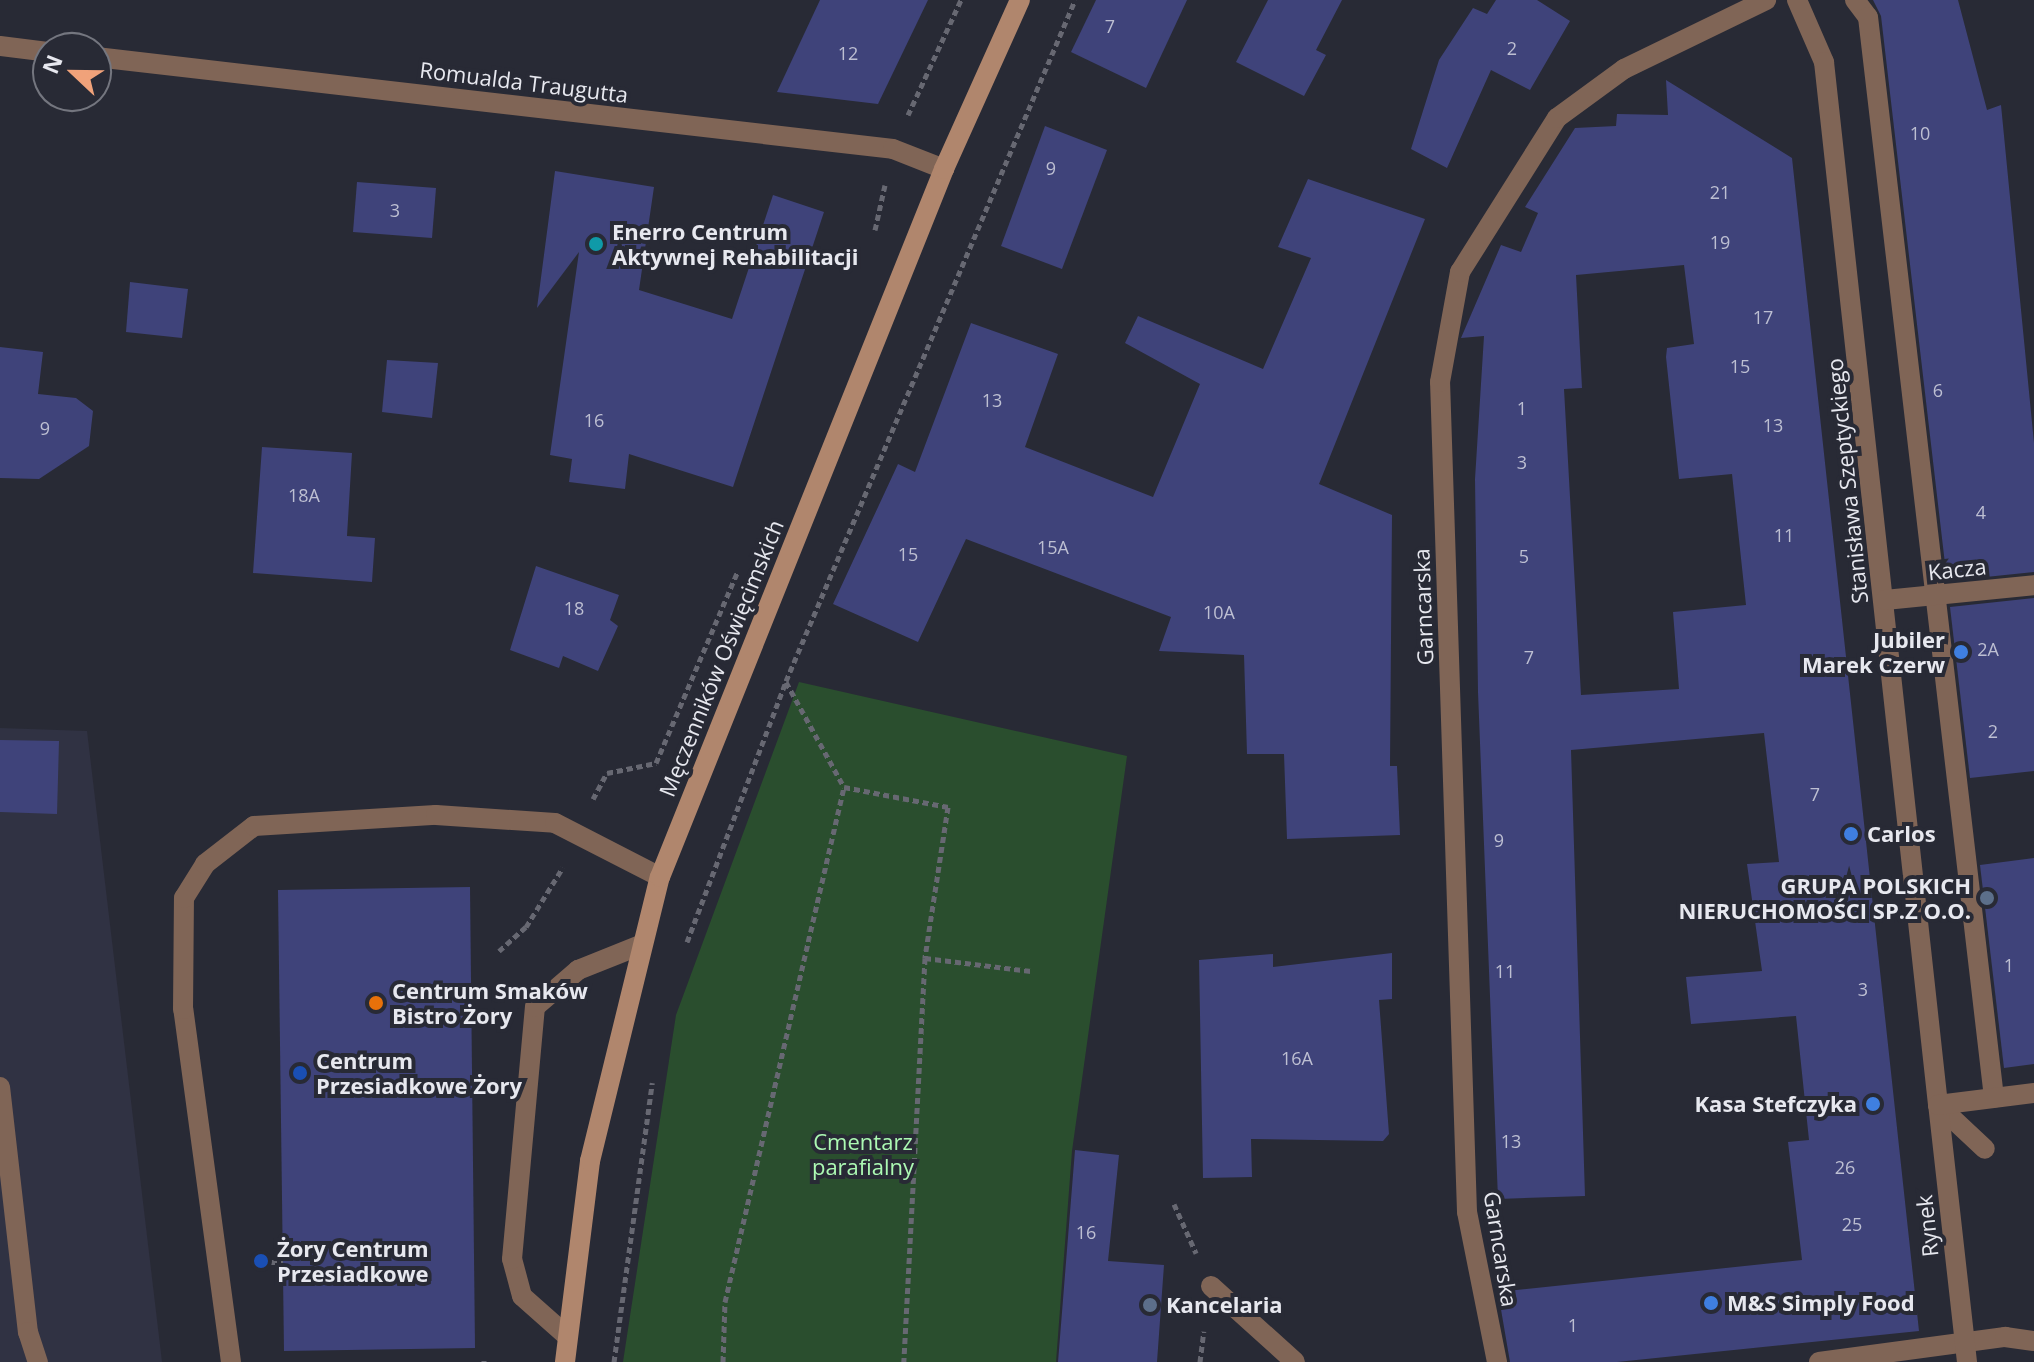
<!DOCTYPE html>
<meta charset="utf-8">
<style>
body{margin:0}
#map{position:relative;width:2034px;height:1362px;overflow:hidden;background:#282a35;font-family:"Open Sans",sans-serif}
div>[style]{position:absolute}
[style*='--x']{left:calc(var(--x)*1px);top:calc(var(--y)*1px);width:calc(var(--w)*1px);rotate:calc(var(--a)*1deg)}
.built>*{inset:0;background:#303243}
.green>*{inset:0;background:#2a4e2e}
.building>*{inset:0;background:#3f437a}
.path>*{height:5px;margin-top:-2.5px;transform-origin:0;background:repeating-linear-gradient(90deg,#676872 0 6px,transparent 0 10px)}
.lane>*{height:20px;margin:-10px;padding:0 10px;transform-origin:10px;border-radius:10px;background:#806556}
.street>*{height:20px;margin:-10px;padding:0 10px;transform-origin:10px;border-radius:10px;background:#806556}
.secondary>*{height:20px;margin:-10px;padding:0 10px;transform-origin:10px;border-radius:10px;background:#b0866d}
.dots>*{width:22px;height:22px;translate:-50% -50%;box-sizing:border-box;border:4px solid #282a35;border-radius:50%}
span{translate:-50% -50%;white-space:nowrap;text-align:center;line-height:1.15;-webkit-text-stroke:8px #282a35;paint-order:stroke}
.number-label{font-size:18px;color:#bdbfd2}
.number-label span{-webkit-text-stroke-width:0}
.street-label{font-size:22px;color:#e7e8ef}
.poi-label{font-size:22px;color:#e7e8ef;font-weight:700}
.left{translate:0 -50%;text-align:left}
.right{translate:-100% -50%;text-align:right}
.park-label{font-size:22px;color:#acf9b3}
.north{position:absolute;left:32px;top:32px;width:80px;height:80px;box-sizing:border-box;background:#282a35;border:2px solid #74767f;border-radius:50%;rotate:292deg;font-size:22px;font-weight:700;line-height:32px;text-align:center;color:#e7e8ef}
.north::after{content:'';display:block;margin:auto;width:28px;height:36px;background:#f0a27a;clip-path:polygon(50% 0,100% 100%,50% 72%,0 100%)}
</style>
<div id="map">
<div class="built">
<div style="clip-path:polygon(0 728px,87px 731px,162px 1362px,0 1362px)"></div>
</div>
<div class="green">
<div style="clip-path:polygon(799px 682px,1127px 756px,1072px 1151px,1056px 1362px,623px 1362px,676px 1015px)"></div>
</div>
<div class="building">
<div style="clip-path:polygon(820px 0,928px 0,878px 104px,777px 92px)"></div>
<div style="clip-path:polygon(1096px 0,1187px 0,1146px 88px,1071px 52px)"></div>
<div style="clip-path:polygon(1268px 0,1342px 0,1316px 50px,1326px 55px,1304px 96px,1236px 62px)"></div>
<div style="clip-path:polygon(1496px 0,1537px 0,1570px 21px,1530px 90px,1491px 70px,1447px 168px,1411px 149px,1439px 60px,1473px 8px,1487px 14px)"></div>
<div style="clip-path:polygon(1873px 0,1958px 0,1987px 110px,2001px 105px,2034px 443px,2034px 572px,1947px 581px,1881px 16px)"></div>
<div style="clip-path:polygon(evenodd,1666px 80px,1792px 158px,1919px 1331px,1617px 1362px,1510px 1362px,1498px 1292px,1802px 1260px,1788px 1142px,1809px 1140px,1796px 1016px,1691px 1024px,1686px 977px,1762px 971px,1747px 864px,1779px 862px,1764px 733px,1571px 750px,1585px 1196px,1498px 1199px,1478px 692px,1475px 479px,1484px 336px,1461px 338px,1501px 245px,1521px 252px,1538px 213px,1525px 207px,1575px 128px,1616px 126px,1617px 114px,1668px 115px,1666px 80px,1684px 265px,1694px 344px,1667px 348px,1666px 357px,1679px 479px,1732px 474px,1746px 605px,1673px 612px,1679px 689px,1581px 695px,1564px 389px,1582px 388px,1576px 275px,1684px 265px)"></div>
<div style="clip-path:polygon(1045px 126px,1107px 150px,1062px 269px,1001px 246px)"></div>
<div style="clip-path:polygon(555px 171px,654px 187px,639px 290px,732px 319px,773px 195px,824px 212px,733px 487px,629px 454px,625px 489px,569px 482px,572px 459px,550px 455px,579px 252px,537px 308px)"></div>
<div style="clip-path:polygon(1308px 179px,1425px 219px,1319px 484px,1392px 515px,1390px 766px,1397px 766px,1400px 835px,1287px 839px,1284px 754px,1247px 754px,1244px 655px,1159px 651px,1171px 617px,966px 539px,918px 642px,833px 604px,898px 464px,915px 472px,971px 323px,1058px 354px,1025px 447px,1153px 497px,1200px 384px,1125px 343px,1138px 316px,1263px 369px,1311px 258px,1278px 247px)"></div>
<div style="clip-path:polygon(357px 182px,436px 188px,432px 238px,353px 232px)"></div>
<div style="clip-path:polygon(130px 282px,188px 289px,182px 338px,126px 332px)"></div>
<div style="clip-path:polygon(0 347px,43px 352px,38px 394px,76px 398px,93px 411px,89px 446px,39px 479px,0 478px)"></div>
<div style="clip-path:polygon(387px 360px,438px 363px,432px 418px,382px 412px)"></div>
<div style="clip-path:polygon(262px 447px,352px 453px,347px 536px,375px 538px,372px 582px,253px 573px)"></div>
<div style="clip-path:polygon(536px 566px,619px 595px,610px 620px,618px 626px,598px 671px,563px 656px,559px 668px,510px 650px)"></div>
<div style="clip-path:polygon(2034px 598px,2034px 771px,1970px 778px,1950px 607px)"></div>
<div style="clip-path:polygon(0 740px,59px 741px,57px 814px,0 812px)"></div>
<div style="clip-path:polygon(2034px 858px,2034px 1064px,2004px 1068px,1980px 865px)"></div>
<div style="clip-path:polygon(470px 887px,475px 1348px,284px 1351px,278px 890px)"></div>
<div style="clip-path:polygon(1392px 953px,1392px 999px,1379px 1000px,1389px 1134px,1383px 1141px,1251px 1139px,1252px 1177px,1203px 1178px,1199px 960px,1273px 954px,1273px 967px)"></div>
<div style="clip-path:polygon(1075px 1150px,1119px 1155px,1108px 1261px,1164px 1265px,1157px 1362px,1058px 1362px)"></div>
</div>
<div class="path">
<div style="--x:908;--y:115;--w:127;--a:-65.3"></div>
<div style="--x:875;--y:230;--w:46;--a:-77.5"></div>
<div style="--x:786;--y:682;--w:120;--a:61.1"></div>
<div style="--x:844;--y:787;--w:106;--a:10.9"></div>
<div style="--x:948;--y:807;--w:153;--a:98.7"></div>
<div style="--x:925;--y:958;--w:405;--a:93"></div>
<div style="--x:593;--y:799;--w:30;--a:-62"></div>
<div style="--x:607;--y:773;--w:50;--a:-11.5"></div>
<div style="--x:656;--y:763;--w:207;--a:-66.9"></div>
<div style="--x:687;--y:942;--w:279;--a:-69.2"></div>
<div style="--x:786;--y:681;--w:740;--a:-67"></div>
<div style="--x:499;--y:951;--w:36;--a:-42"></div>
<div style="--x:526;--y:927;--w:70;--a:-58.3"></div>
<div style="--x:925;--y:958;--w:107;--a:7"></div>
<div style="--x:1174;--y:1204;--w:54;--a:65.8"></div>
<div style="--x:271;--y:1262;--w:12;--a:0"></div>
<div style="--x:484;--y:1360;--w:2;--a:90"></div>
<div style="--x:614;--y:1362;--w:282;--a:-82.2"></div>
<div style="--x:723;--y:1362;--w:60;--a:-88.1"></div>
<div style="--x:725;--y:1302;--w:529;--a:-76.99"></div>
<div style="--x:1200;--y:1362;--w:31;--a:-83"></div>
</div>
<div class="lane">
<div style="--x:0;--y:1087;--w:247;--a:83.5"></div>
<div style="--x:28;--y:1332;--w:32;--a:72"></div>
<div style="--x:1211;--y:1286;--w:113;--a:42.1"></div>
<div style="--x:567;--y:1336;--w:60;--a:-138.4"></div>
<div style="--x:522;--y:1296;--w:38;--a:-105"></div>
<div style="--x:512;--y:1259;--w:253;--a:-84.8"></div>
<div style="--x:535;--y:1007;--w:57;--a:-40.7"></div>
<div style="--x:578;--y:970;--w:65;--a:-21.8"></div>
<div style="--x:231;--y:1362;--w:356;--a:-97.7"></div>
<div style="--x:183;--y:1009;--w:111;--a:-89.5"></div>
<div style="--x:184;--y:898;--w:40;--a:-58"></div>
<div style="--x:205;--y:864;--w:62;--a:-37.8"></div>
<div style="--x:254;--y:826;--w:182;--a:-3.5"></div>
<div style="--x:436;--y:815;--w:119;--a:3.8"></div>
<div style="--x:555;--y:823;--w:118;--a:27.2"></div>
</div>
<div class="street">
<div style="--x:1797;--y:0;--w:68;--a:66.5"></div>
<div style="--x:1824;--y:62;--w:1049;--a:83.76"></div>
<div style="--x:1938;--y:1105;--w:64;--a:43.1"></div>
<div style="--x:1855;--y:0;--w:21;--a:53"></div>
<div style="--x:1868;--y:17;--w:1088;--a:83.35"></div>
<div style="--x:0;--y:46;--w:48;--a:7.1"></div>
<div style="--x:96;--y:57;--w:802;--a:6.58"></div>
<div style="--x:893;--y:149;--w:55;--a:21.4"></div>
<div style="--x:1885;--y:600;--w:150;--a:-5.7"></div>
<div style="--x:1497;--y:1362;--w:153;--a:-101.3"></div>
<div style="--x:1467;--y:1212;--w:830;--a:-91.86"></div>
<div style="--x:1440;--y:382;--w:112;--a:-79.7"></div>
<div style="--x:1460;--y:272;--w:182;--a:-57.8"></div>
<div style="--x:1557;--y:118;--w:83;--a:-36.2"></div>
<div style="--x:1624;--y:69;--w:158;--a:-25.9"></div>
<div style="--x:1819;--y:1362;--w:188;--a:-7.7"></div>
<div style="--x:2005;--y:1337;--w:29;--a:8"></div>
<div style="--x:1967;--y:1362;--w:259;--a:-96.4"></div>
<div style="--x:1938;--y:1105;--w:97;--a:-7.1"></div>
</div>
<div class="secondary">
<div style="--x:565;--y:1362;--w:203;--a:-82.9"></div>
<div style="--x:590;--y:1161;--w:292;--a:-76.2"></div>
<div style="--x:660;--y:877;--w:763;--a:-68.14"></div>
<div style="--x:944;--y:169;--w:185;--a:-65.8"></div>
</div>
<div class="dots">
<div style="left:596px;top:244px;background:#0f9aa8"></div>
<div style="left:1961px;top:652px;background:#3f7fe0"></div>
<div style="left:1851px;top:834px;background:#3f7fe0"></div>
<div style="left:1987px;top:898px;background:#5c6f8a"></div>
<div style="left:376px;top:1003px;background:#e8710a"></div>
<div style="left:300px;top:1073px;background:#1a4fb4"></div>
<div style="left:1873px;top:1104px;background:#3f7fe0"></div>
<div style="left:261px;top:1261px;background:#1a4fb4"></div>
<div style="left:1711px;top:1303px;background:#3f7fe0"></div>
<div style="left:1150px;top:1305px;background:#5c6f8a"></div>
</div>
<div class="number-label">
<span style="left:1110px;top:26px">7</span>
<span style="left:1512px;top:48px">2</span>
<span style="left:848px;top:53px">12</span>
<span style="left:1920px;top:133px">10</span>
<span style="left:1051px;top:168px">9</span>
<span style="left:1720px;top:192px">21</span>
<span style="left:395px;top:210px">3</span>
<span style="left:1720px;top:242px">19</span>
<span style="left:1763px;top:317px">17</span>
<span style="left:1740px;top:366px">15</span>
<span style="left:1938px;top:390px">6</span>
<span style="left:992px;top:400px">13</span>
<span style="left:1522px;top:408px">1</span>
<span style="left:594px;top:420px">16</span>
<span style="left:1773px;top:425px">13</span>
<span style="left:45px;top:428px">9</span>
<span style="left:1522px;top:462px">3</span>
<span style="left:304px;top:495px">18A</span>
<span style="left:1981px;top:512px">4</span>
<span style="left:1784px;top:535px">11</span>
<span style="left:1053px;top:547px">15A</span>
<span style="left:908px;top:554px">15</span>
<span style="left:1524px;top:556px">5</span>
<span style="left:574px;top:608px">18</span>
<span style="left:1219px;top:612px">10A</span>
<span style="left:1988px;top:649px">2A</span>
<span style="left:1529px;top:657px">7</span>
<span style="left:1993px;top:731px">2</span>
<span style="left:1815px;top:794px">7</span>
<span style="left:1499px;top:840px">9</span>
<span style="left:2009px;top:965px">1</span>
<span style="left:1505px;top:971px">11</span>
<span style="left:1863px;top:989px">3</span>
<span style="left:1297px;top:1058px">16A</span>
<span style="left:1511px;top:1141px">13</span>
<span style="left:1845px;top:1167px">26</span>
<span style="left:1852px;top:1224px">25</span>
<span style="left:1086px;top:1232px">16</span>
<span style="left:1573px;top:1325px">1</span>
</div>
<div class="street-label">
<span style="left:524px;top:82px;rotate:7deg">Romualda Traugutta</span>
<span style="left:1847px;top:481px;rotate:-96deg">Stanisława Szeptyckiego</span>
<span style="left:1957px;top:569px;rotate:-6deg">Kacza</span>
<span style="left:1423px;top:607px;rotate:-92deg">Garncarska</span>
<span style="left:721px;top:658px;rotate:-68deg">Męczenników Oświęcimskich</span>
<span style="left:1927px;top:1226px;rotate:-96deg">Rynek</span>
<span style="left:1501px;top:1249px;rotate:81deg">Garncarska</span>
</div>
<div class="poi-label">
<span class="left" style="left:612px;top:244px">Enerro Centrum<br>Aktywnej Rehabilitacji</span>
<span class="right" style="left:1945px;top:652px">Jubiler<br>Marek Czerw</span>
<span class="left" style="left:1867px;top:834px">Carlos</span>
<span class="right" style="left:1971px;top:898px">GRUPA POLSKICH<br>NIERUCHOMOŚCI SP.Z O.O.</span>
<span class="left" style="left:392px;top:1003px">Centrum Smaków<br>Bistro Żory</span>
<span class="left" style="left:316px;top:1073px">Centrum<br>Przesiadkowe Żory</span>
<span class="right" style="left:1857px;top:1104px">Kasa Stefczyka</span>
<span class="left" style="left:277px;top:1261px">Żory Centrum<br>Przesiadkowe</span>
<span class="left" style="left:1727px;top:1303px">M&amp;S Simply Food</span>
<span class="left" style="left:1166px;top:1305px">Kancelaria</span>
</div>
<div class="park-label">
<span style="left:863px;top:1154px">Cmentarz<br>parafialny</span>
</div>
<div class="north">N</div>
</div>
